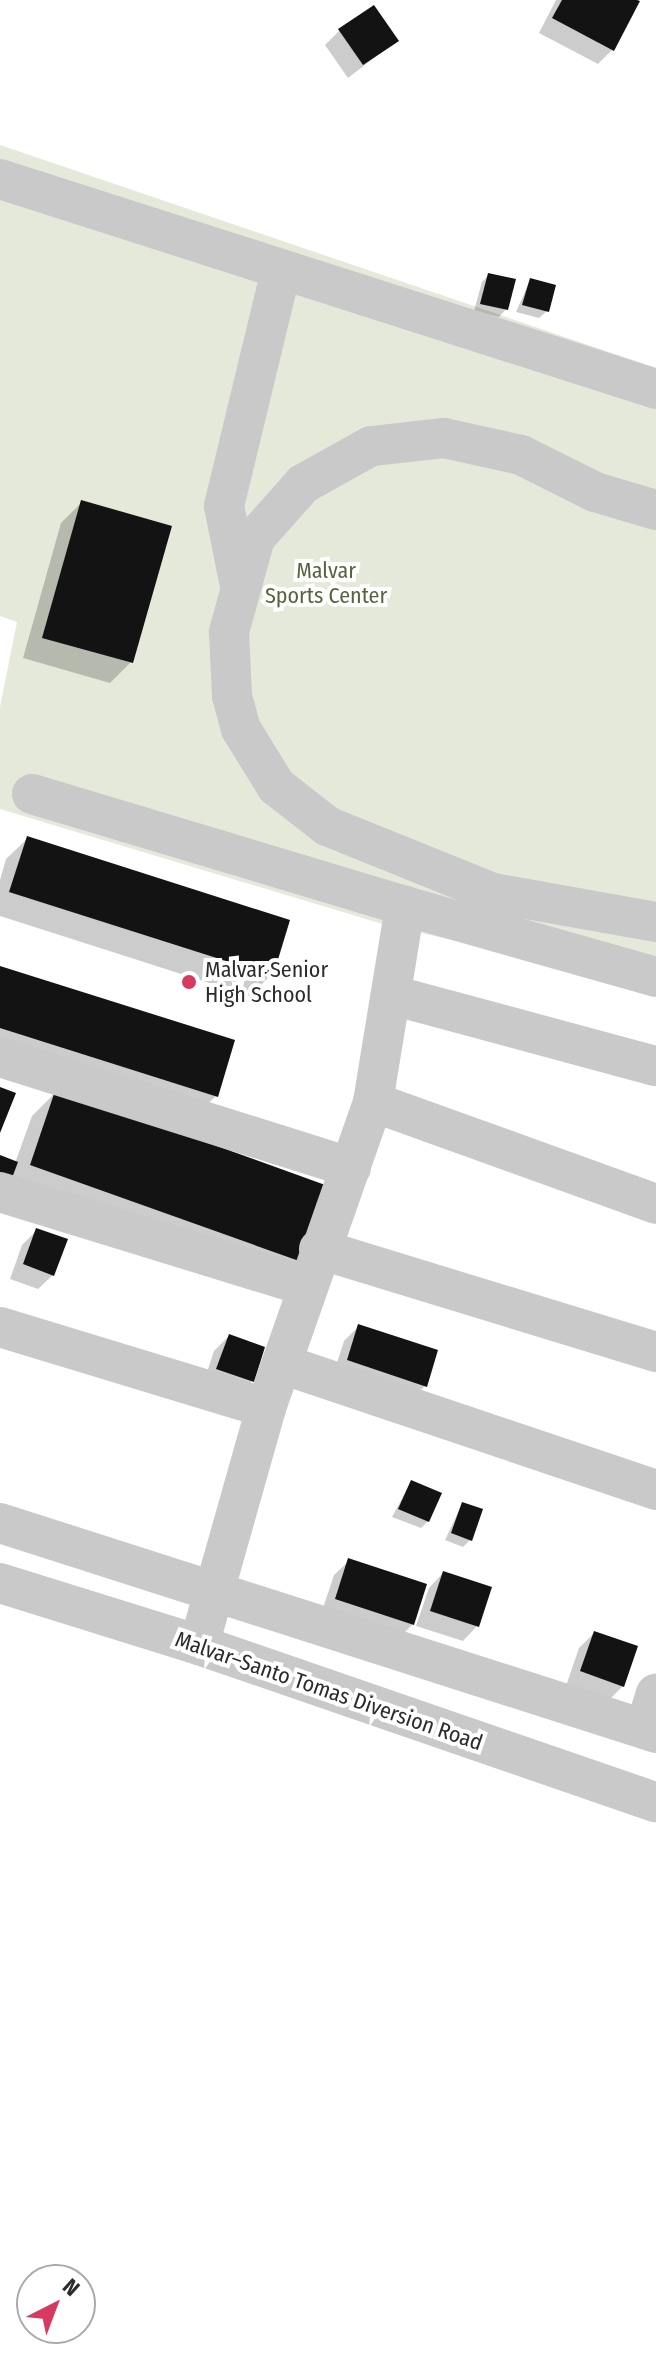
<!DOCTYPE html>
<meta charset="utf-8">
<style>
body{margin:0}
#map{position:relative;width:656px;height:2360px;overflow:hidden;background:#fff;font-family:"Fira Sans Condensed",sans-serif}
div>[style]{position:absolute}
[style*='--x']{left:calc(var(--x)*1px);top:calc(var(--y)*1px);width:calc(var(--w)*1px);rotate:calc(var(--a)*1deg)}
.green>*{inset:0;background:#e4e9da}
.shadow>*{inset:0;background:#0003}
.building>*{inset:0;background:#131313}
.minor>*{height:40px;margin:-20px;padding:0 20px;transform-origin:20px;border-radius:20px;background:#c9c9c9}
.dots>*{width:22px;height:22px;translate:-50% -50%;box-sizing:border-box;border:4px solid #fff;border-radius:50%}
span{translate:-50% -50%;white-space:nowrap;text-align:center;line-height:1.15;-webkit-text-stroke:8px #fff;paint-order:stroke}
.park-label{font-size:22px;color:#56643d}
.poi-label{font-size:22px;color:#2c2c2c}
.left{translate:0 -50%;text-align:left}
.street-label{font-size:22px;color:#2c2c2c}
.north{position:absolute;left:16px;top:2264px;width:80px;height:80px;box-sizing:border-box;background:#fff;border:2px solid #ababab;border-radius:50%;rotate:42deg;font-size:22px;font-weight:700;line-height:32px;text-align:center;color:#2c2c2c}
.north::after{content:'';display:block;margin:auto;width:28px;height:36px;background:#d83961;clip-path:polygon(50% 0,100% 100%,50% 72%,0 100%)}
</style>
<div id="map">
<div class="green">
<div style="clip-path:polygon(0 145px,656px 368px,656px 986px,386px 925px,0 809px,0 707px,17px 622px,0 616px)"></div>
</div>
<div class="shadow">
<div style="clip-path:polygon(556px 0,633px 0,613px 49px,598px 64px,539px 33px)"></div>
<div style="clip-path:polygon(340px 30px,396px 41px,348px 78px,325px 45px)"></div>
<div style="clip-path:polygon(489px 275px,506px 309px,499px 317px,474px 311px,482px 282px)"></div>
<div style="clip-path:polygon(530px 280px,547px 311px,539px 318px,516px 312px)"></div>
<div style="clip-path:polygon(82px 502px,131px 662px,110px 683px,23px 658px,61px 523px)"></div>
<div style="clip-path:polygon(27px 839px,271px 975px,250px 996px,0 916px,0 880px,6px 859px)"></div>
<div style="clip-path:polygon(0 968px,216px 1096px,195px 1116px,0 1055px)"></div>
<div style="clip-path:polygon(57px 1091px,300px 1261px,275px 1286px,4px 1189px,0 1157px,15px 1163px,32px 1116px)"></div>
<div style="clip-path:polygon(37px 1230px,53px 1275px,38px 1289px,10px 1279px,22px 1245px)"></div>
<div style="clip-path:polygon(358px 1327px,425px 1386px,410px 1400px,333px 1375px,344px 1341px)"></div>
<div style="clip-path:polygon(229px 1336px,252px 1381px,237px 1396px,203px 1384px,214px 1351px)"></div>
<div style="clip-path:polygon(411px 1482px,428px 1521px,421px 1528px,392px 1517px)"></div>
<div style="clip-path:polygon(462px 1504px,470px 1540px,463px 1547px,445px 1540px)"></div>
<div style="clip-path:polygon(349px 1561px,413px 1624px,398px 1639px,321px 1614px,334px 1575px)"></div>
<div style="clip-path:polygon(443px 1573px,477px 1626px,463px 1641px,416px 1626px,429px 1588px)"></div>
<div style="clip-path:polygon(594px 1633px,623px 1686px,608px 1701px,566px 1686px,579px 1648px)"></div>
</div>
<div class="building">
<div style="clip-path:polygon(562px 0,637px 0,640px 1px,614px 51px,552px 18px)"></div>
<div style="clip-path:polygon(374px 5px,399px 41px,363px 65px,338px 29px)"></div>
<div style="clip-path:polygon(488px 273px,516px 279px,508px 310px,480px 304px)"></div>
<div style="clip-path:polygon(530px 278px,556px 285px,549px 312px,522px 305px)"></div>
<div style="clip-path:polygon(81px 500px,172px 526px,133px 663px,42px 638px)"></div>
<div style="clip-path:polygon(27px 836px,290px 920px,273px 976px,9px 892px)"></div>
<div style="clip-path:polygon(0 966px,235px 1040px,218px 1097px,0 1028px)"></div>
<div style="clip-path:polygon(0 1087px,16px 1093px,0 1133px)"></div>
<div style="clip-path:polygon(56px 1088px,328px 1186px,302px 1262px,30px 1165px)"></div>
<div style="clip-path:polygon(0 1155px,18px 1162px,9px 1186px,0 1183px)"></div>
<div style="clip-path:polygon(36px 1228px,68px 1239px,54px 1276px,23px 1264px)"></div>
<div style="clip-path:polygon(358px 1324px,438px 1350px,427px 1387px,347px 1360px)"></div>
<div style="clip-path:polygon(229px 1334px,265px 1347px,254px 1382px,216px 1369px)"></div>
<div style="clip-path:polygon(411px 1480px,442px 1493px,429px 1522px,398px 1509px)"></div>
<div style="clip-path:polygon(462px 1502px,483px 1509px,472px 1541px,451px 1533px)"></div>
<div style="clip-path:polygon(348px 1558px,427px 1584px,414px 1625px,335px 1599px)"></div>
<div style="clip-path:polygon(443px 1571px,492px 1587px,479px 1627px,430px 1611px)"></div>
<div style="clip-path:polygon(594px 1631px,638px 1646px,624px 1687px,580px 1671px)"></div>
</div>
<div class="minor">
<div style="--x:0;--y:179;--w:689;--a:17.75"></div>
<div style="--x:656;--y:510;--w:64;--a:-163.6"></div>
<div style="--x:595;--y:492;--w:83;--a:-153.4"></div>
<div style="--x:521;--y:455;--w:79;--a:-167.6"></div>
<div style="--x:444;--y:438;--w:73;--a:173.7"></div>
<div style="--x:371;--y:446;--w:78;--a:150.8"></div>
<div style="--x:303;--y:484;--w:72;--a:131.6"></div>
<div style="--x:255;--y:538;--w:98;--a:105.5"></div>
<div style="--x:229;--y:632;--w:64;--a:87.3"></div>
<div style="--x:232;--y:696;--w:34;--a:75"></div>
<div style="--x:241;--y:729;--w:67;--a:58.4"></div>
<div style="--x:276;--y:786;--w:65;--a:38.1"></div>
<div style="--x:327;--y:826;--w:179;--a:22"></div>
<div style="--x:493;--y:893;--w:166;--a:10.1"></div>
<div style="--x:239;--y:581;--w:76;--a:-101.3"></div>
<div style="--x:224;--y:506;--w:243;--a:-76.4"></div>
<div style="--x:32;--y:794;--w:389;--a:16.7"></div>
<div style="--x:392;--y:995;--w:273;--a:15.1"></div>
<div style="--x:0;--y:1057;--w:368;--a:17.5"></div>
<div style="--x:373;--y:1102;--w:301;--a:19.8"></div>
<div style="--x:0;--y:1192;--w:322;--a:17.1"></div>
<div style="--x:319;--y:1249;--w:352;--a:17"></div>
<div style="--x:0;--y:1327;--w:278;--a:16.9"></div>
<div style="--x:282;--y:1364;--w:395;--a:18.6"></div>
<div style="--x:0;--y:1523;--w:689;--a:17.75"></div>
<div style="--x:0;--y:1583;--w:208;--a:17.3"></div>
<div style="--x:199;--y:1645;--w:483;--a:19"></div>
<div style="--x:199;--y:1645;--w:246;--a:-74.2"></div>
<div style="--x:266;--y:1408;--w:324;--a:-70.7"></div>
<div style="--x:373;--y:1102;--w:199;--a:-80.7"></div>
<div style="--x:405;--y:906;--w:261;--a:15.8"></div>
<div style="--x:645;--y:1729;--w:37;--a:-73"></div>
</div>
<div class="dots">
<div style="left:189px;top:982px;background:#d83961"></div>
</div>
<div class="park-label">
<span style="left:326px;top:583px">Malvar<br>Sports Center</span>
</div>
<div class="poi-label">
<span class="left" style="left:205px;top:982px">Malvar Senior<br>High School</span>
</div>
<div class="street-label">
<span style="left:329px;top:1691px;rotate:19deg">Malvar–Santo Tomas Diversion Road</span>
</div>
<div class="north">N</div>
</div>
